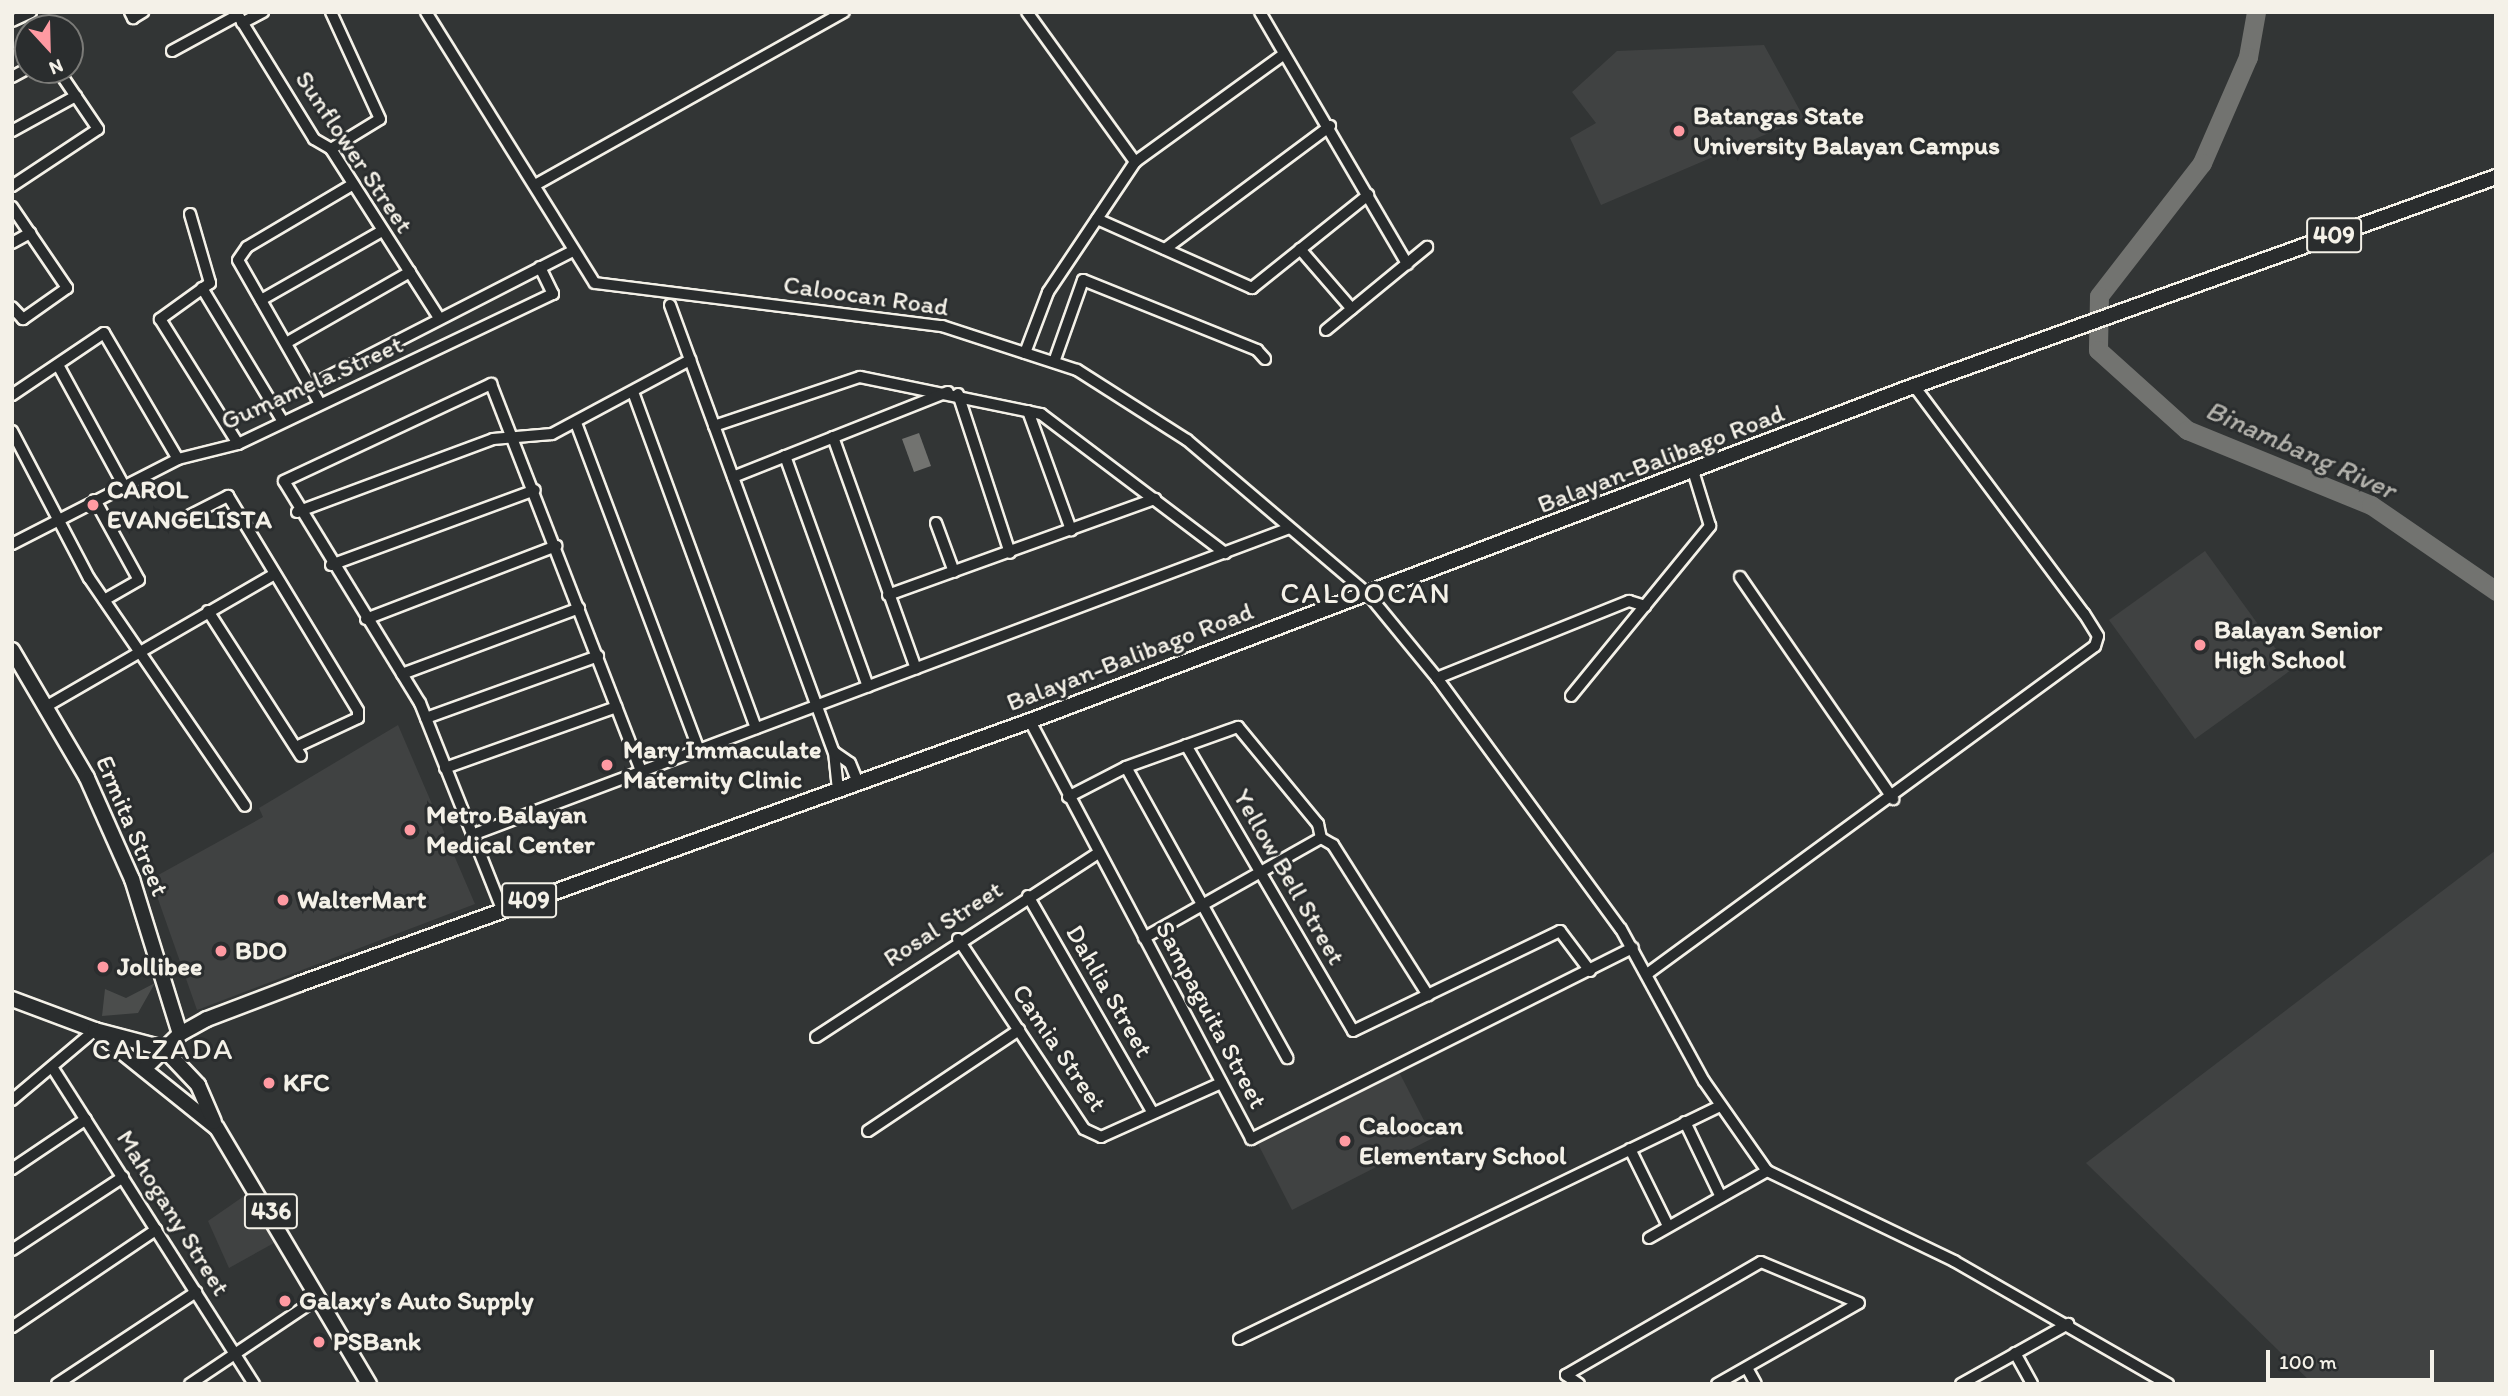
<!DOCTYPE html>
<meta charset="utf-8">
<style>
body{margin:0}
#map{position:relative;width:2508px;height:1396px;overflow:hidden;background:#323535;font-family:Itim,sans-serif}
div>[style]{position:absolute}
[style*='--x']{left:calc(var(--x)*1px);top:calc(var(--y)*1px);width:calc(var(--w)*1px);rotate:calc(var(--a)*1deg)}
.built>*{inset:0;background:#404242}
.green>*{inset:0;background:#4b4d4c}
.water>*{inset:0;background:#727370}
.river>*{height:19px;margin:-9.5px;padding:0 9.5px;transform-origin:9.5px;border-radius:9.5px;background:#727370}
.roads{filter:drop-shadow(2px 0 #f4f1e8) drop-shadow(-2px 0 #f4f1e8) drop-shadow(0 2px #f4f1e8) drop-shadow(0 -2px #f4f1e8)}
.minor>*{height:10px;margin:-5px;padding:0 5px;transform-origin:5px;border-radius:5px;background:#2a2d2e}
.major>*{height:14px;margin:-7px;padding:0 7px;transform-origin:7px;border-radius:7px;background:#2a2d2e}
.dots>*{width:19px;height:19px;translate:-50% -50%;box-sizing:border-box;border:4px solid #2a2d2e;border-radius:50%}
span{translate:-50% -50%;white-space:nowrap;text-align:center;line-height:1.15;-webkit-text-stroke:6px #2a2d2e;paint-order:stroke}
.shield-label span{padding:2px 5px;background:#2a2d2e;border:2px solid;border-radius:5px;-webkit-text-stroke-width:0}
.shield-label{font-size:24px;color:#f4f1e8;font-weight:700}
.poi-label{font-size:26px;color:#f4f1e8;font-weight:700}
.left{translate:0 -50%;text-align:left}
.street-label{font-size:26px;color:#f4f1e8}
.water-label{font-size:28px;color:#b3b2ac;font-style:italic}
.quarter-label{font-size:30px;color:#f4f1e8;letter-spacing:2px}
.frame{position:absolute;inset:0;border:14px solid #f4f1e8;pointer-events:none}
.north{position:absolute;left:14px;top:14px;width:70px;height:70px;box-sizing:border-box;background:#2a2d2e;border:2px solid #7b7b78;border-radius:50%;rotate:158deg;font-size:19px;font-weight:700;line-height:28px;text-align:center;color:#f4f1e8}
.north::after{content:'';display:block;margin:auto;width:24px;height:32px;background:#ff9aa2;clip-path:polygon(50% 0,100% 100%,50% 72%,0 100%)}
.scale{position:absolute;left:2266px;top:1350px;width:168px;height:32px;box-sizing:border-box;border:4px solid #f4f1e8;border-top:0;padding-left:9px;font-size:21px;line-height:24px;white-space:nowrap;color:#f4f1e8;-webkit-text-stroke:5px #2a2d2e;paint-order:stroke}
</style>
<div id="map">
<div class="built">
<div style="clip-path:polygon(1764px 45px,1804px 118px,1601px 205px,1570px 138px,1596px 123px,1572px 92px,1617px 51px)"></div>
<div style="clip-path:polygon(2205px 551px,2291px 670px,2195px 739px,2109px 620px)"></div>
<div style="clip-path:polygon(398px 725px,475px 904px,197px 1010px,151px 879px,263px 817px,259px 808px)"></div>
<div style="clip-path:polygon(2496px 850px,2496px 1384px,2313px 1384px,2086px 1163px)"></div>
<div style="clip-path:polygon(1399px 1072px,1433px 1138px,1292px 1210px,1258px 1144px)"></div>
<div style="clip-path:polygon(247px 1194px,274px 1243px,229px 1268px,208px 1221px)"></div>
</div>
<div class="green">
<div style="clip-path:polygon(155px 983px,138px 1013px,102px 1016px,105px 989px,126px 998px)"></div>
</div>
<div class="water">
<div style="clip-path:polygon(919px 433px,931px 466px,914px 472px,902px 439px)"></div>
</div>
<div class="river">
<div style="--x:2256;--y:12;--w:46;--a:100.1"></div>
<div style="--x:2248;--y:57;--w:116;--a:113.5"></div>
<div style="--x:2202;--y:163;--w:168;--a:127.8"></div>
<div style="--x:2099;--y:296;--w:54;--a:91.1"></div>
<div style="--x:2098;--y:350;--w:120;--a:42"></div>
<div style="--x:2187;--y:430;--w:199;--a:22.2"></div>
<div style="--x:2371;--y:505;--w:152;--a:34.5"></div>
</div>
<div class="roads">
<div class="minor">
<div style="--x:130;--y:12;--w:7;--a:63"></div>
<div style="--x:133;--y:18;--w:12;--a:-31"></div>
<div style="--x:236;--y:12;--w:149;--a:58.4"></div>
<div style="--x:314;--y:139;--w:20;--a:30"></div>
<div style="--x:331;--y:149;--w:198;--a:57.4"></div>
<div style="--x:426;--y:12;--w:319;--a:58.1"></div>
<div style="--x:595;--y:283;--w:350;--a:7.1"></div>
<div style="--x:942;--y:326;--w:142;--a:18.1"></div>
<div style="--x:1077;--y:370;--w:130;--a:32.5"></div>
<div style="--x:1187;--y:440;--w:238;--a:40.4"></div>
<div style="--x:1368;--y:594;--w:109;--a:50.6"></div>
<div style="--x:1437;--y:678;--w:311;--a:53.8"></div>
<div style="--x:1621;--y:929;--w:173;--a:61.4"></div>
<div style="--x:1704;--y:1081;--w:110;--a:55"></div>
<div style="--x:1767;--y:1171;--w:208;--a:25.7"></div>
<div style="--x:1954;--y:1261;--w:247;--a:29.9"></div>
<div style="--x:1027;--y:12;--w:185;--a:54.2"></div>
<div style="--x:1260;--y:12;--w:292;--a:59.7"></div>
<div style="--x:12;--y:21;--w:21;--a:-25"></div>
<div style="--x:242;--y:23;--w:24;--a:-28"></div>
<div style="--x:172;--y:51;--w:75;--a:-28.6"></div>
<div style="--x:12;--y:77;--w:18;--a:-29"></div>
<div style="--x:12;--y:131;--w:73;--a:-28.7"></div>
<div style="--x:331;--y:149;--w:57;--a:-31.5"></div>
<div style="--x:380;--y:119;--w:118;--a:-114.6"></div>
<div style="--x:537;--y:184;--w:352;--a:-29.3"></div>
<div style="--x:12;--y:186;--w:103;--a:-33.5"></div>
<div style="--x:98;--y:129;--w:71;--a:-124.1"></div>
<div style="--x:12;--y:207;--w:98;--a:55.8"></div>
<div style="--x:67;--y:288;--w:54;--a:144.8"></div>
<div style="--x:23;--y:319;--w:16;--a:-133"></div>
<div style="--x:190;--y:214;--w:72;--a:73.8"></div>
<div style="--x:210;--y:283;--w:62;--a:144.2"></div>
<div style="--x:160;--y:319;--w:147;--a:58"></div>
<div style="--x:1097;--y:219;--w:170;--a:24"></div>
<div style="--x:1252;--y:288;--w:149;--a:-38.7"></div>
<div style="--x:12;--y:243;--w:21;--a:-29"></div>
<div style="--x:1165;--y:249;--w:206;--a:-36.7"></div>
<div style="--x:1300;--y:249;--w:79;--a:49.1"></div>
<div style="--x:202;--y:288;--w:154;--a:58.8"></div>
<div style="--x:261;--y:300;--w:137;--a:-29.7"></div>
<div style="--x:670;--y:305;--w:476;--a:69.9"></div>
<div style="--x:834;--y:752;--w:39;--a:84"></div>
<div style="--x:1326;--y:330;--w:131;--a:-39.4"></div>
<div style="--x:286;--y:343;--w:143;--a:-29.8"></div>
<div style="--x:1025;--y:353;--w:65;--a:-69.3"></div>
<div style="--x:1048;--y:292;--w:156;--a:-56.2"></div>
<div style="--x:1135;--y:162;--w:184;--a:-35.9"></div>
<div style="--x:1054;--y:362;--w:87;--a:-70.5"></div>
<div style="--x:1083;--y:280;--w:188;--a:21.9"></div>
<div style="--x:1257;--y:350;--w:12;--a:48"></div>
<div style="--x:58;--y:365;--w:138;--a:61.4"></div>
<div style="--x:310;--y:386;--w:296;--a:-27.2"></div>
<div style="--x:633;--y:392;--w:358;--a:69.9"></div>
<div style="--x:958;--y:394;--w:167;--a:71.9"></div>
<div style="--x:12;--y:395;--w:111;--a:-34"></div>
<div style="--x:104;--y:333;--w:146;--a:59.6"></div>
<div style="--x:319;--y:402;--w:163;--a:-119.7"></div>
<div style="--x:238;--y:260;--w:16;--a:-55"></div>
<div style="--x:247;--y:247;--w:122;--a:-30.6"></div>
<div style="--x:1028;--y:411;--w:127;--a:70.1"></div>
<div style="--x:576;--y:423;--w:349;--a:69.4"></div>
<div style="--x:714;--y:426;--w:154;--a:-18.6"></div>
<div style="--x:860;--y:377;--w:185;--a:11.6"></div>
<div style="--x:1041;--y:414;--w:231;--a:37.1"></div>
<div style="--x:12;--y:431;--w:166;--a:62.4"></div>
<div style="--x:89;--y:578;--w:276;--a:55.6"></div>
<div style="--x:833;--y:437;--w:246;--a:70.3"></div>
<div style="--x:785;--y:456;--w:245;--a:70.2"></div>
<div style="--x:733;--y:477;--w:231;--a:-21.6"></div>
<div style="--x:95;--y:500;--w:91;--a:61.2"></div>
<div style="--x:139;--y:580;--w:40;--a:150.3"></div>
<div style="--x:297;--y:512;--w:209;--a:-20.4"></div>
<div style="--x:493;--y:439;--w:59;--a:-4.8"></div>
<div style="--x:552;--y:434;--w:157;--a:-28.2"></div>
<div style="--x:181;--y:520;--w:53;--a:-27.1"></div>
<div style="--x:228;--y:496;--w:251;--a:58.8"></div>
<div style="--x:358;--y:711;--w:7;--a:90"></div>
<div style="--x:358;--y:718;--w:68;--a:154.9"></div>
<div style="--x:936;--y:523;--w:52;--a:69.8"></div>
<div style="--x:12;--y:544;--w:186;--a:-27.1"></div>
<div style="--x:178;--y:459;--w:62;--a:-14"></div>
<div style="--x:238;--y:444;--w:349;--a:-25.5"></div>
<div style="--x:553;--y:294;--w:30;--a:-116"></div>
<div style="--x:331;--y:565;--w:217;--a:-20.2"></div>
<div style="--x:1740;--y:577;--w:270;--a:55.4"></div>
<div style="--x:888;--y:595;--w:284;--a:-19.8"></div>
<div style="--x:208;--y:611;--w:172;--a:57.3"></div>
<div style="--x:366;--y:619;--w:204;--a:-21"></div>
<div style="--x:402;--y:674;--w:189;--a:-20.4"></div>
<div style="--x:1437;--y:678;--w:207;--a:-21.9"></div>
<div style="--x:1629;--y:601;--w:17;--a:17"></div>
<div style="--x:1571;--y:696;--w:220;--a:-50.7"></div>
<div style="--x:1710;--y:526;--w:54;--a:-107.1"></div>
<div style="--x:47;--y:706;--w:263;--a:-30.1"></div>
<div style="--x:426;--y:718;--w:183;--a:-19.8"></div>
<div style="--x:1030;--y:721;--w:473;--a:62.1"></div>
<div style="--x:1251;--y:1139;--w:427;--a:-26.6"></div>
<div style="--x:1186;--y:745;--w:331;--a:59.7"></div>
<div style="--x:1353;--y:1031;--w:230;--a:-25.8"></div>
<div style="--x:1560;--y:931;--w:50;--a:53.1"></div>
<div style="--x:834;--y:752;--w:19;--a:35"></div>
<div style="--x:850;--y:763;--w:22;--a:68"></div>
<div style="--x:1126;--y:767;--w:333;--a:61"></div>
<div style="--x:445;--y:768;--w:182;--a:-19.6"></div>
<div style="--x:1068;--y:797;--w:65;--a:-27.3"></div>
<div style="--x:1126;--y:767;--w:119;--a:-19.7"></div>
<div style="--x:1238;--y:727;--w:126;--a:50.5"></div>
<div style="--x:1318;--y:824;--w:14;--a:78"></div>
<div style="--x:1321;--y:838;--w:14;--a:30"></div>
<div style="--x:1333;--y:845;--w:178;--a:57.7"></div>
<div style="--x:472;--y:835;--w:871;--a:-20.58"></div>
<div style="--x:1028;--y:896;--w:247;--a:60.1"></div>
<div style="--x:502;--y:909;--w:222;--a:-111.7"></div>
<div style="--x:420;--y:703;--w:260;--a:-121.5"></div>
<div style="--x:284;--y:481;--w:229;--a:-25.1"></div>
<div style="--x:491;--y:384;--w:415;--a:68.8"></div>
<div style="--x:1144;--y:938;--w:203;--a:-29.5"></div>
<div style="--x:958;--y:939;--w:228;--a:56.4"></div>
<div style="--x:1084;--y:1129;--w:19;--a:25"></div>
<div style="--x:1101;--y:1137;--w:132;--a:-24.2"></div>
<div style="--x:1647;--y:974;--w:555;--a:-36.21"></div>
<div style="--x:2095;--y:646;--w:10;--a:-73"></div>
<div style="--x:2098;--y:636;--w:26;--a:-122"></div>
<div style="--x:2084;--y:614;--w:284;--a:-126.7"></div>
<div style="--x:816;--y:1037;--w:337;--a:-33.1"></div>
<div style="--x:52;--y:1067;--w:376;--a:57.5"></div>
<div style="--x:12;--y:1100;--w:109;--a:-40.1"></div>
<div style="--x:1685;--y:1122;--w:83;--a:64.4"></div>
<div style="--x:868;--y:1131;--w:182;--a:-33.8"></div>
<div style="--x:1630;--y:1149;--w:86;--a:63.7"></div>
<div style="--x:12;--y:1169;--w:89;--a:-34"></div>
<div style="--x:1649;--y:1238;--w:136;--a:-29.6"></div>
<div style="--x:12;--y:1250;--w:133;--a:-33.3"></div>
<div style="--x:12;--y:1327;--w:174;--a:-34"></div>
<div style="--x:1239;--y:1339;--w:534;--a:-25.85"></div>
<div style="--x:2015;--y:1353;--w:35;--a:61"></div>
<div style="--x:1747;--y:1368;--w:18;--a:61"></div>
<div style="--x:57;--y:1384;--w:167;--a:-33.5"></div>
<div style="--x:190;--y:1384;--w:154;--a:-33.9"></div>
<div style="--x:1579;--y:1384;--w:16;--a:-145"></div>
<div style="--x:1566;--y:1375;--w:225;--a:-30.1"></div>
<div style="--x:1761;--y:1262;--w:106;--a:22.7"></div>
<div style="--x:1717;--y:1384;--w:163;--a:-29.7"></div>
<div style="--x:1961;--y:1384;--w:123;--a:-29.3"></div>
</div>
<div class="major">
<div style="--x:12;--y:650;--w:148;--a:59.6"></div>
<div style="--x:87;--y:778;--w:111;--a:66"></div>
<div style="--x:132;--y:879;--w:162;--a:72.8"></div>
<div style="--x:12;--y:999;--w:89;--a:20.5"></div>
<div style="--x:95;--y:1030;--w:156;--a:38.8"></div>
<div style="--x:217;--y:1128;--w:298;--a:59.3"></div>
<div style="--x:95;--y:1030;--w:70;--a:14.8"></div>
<div style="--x:163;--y:1048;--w:51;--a:46.6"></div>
<div style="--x:198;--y:1085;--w:40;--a:66.6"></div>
<div style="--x:146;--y:1067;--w:47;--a:-44.1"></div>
<div style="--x:180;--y:1034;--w:31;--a:-29"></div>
<div style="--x:207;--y:1019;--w:98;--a:-20.8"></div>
<div style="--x:299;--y:984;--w:777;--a:-19.79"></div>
<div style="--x:1030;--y:721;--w:934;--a:-20.76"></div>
<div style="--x:1903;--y:390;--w:630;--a:-19.76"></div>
</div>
</div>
<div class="dots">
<div style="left:1679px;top:131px;background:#ff9aa2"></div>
<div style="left:93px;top:505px;background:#ff9aa2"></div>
<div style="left:2200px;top:645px;background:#ff9aa2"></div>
<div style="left:607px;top:765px;background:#ff9aa2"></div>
<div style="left:410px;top:830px;background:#ff9aa2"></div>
<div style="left:283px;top:900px;background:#ff9aa2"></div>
<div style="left:221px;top:951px;background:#ff9aa2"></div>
<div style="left:103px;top:967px;background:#ff9aa2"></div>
<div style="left:269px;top:1083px;background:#ff9aa2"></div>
<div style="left:1345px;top:1141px;background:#ff9aa2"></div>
<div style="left:285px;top:1301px;background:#ff9aa2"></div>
<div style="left:319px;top:1342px;background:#ff9aa2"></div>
</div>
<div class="shield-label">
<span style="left:2334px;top:235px">409</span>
<span style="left:529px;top:900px">409</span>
<span style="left:271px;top:1211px">436</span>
</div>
<div class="poi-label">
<span class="left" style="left:1693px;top:131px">Batangas State<br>University Balayan Campus</span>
<span class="left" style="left:107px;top:505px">CAROL<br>EVANGELISTA</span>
<span class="left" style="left:2214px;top:645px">Balayan Senior<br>High School</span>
<span class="left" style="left:623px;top:765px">Mary Immaculate<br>Maternity Clinic</span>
<span class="left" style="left:426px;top:830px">Metro Balayan<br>Medical Center</span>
<span class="left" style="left:297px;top:900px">WalterMart</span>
<span class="left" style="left:235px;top:951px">BDO</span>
<span class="left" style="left:117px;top:967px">Jollibee</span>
<span class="left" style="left:283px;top:1083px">KFC</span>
<span class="left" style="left:1359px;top:1141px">Caloocan<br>Elementary School</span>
<span class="left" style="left:299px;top:1301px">Galaxy’s Auto Supply</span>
<span class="left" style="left:333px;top:1342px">PSBank</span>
</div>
<div class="street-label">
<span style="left:354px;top:152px;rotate:56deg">Sunflower Street</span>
<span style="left:866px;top:296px;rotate:8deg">Caloocan Road</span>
<span style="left:312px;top:383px;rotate:-24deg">Gumamela Street</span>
<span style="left:1661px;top:459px;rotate:-21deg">Balayan-Balibago Road</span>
<span style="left:1130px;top:657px;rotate:-21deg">Balayan-Balibago Road</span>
<span style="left:132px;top:826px;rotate:67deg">Ermita Street</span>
<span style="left:1289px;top:877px;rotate:60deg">Yellow Bell Street</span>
<span style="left:943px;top:924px;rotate:-33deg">Rosal Street</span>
<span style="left:1109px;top:991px;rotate:60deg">Dahlia Street</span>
<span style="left:1211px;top:1015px;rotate:62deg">Sampaguita Street</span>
<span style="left:1059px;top:1048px;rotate:56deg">Camia Street</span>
<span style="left:173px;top:1213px;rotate:58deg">Mahogany Street</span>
</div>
<div class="water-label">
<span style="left:2301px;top:449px;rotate:24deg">Binambang River</span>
</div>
<div class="quarter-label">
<span style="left:1366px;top:593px">CALOOCAN</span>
<span style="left:163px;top:1049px">CALZADA</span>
</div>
<div class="frame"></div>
<div class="north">N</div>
<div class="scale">100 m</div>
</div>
